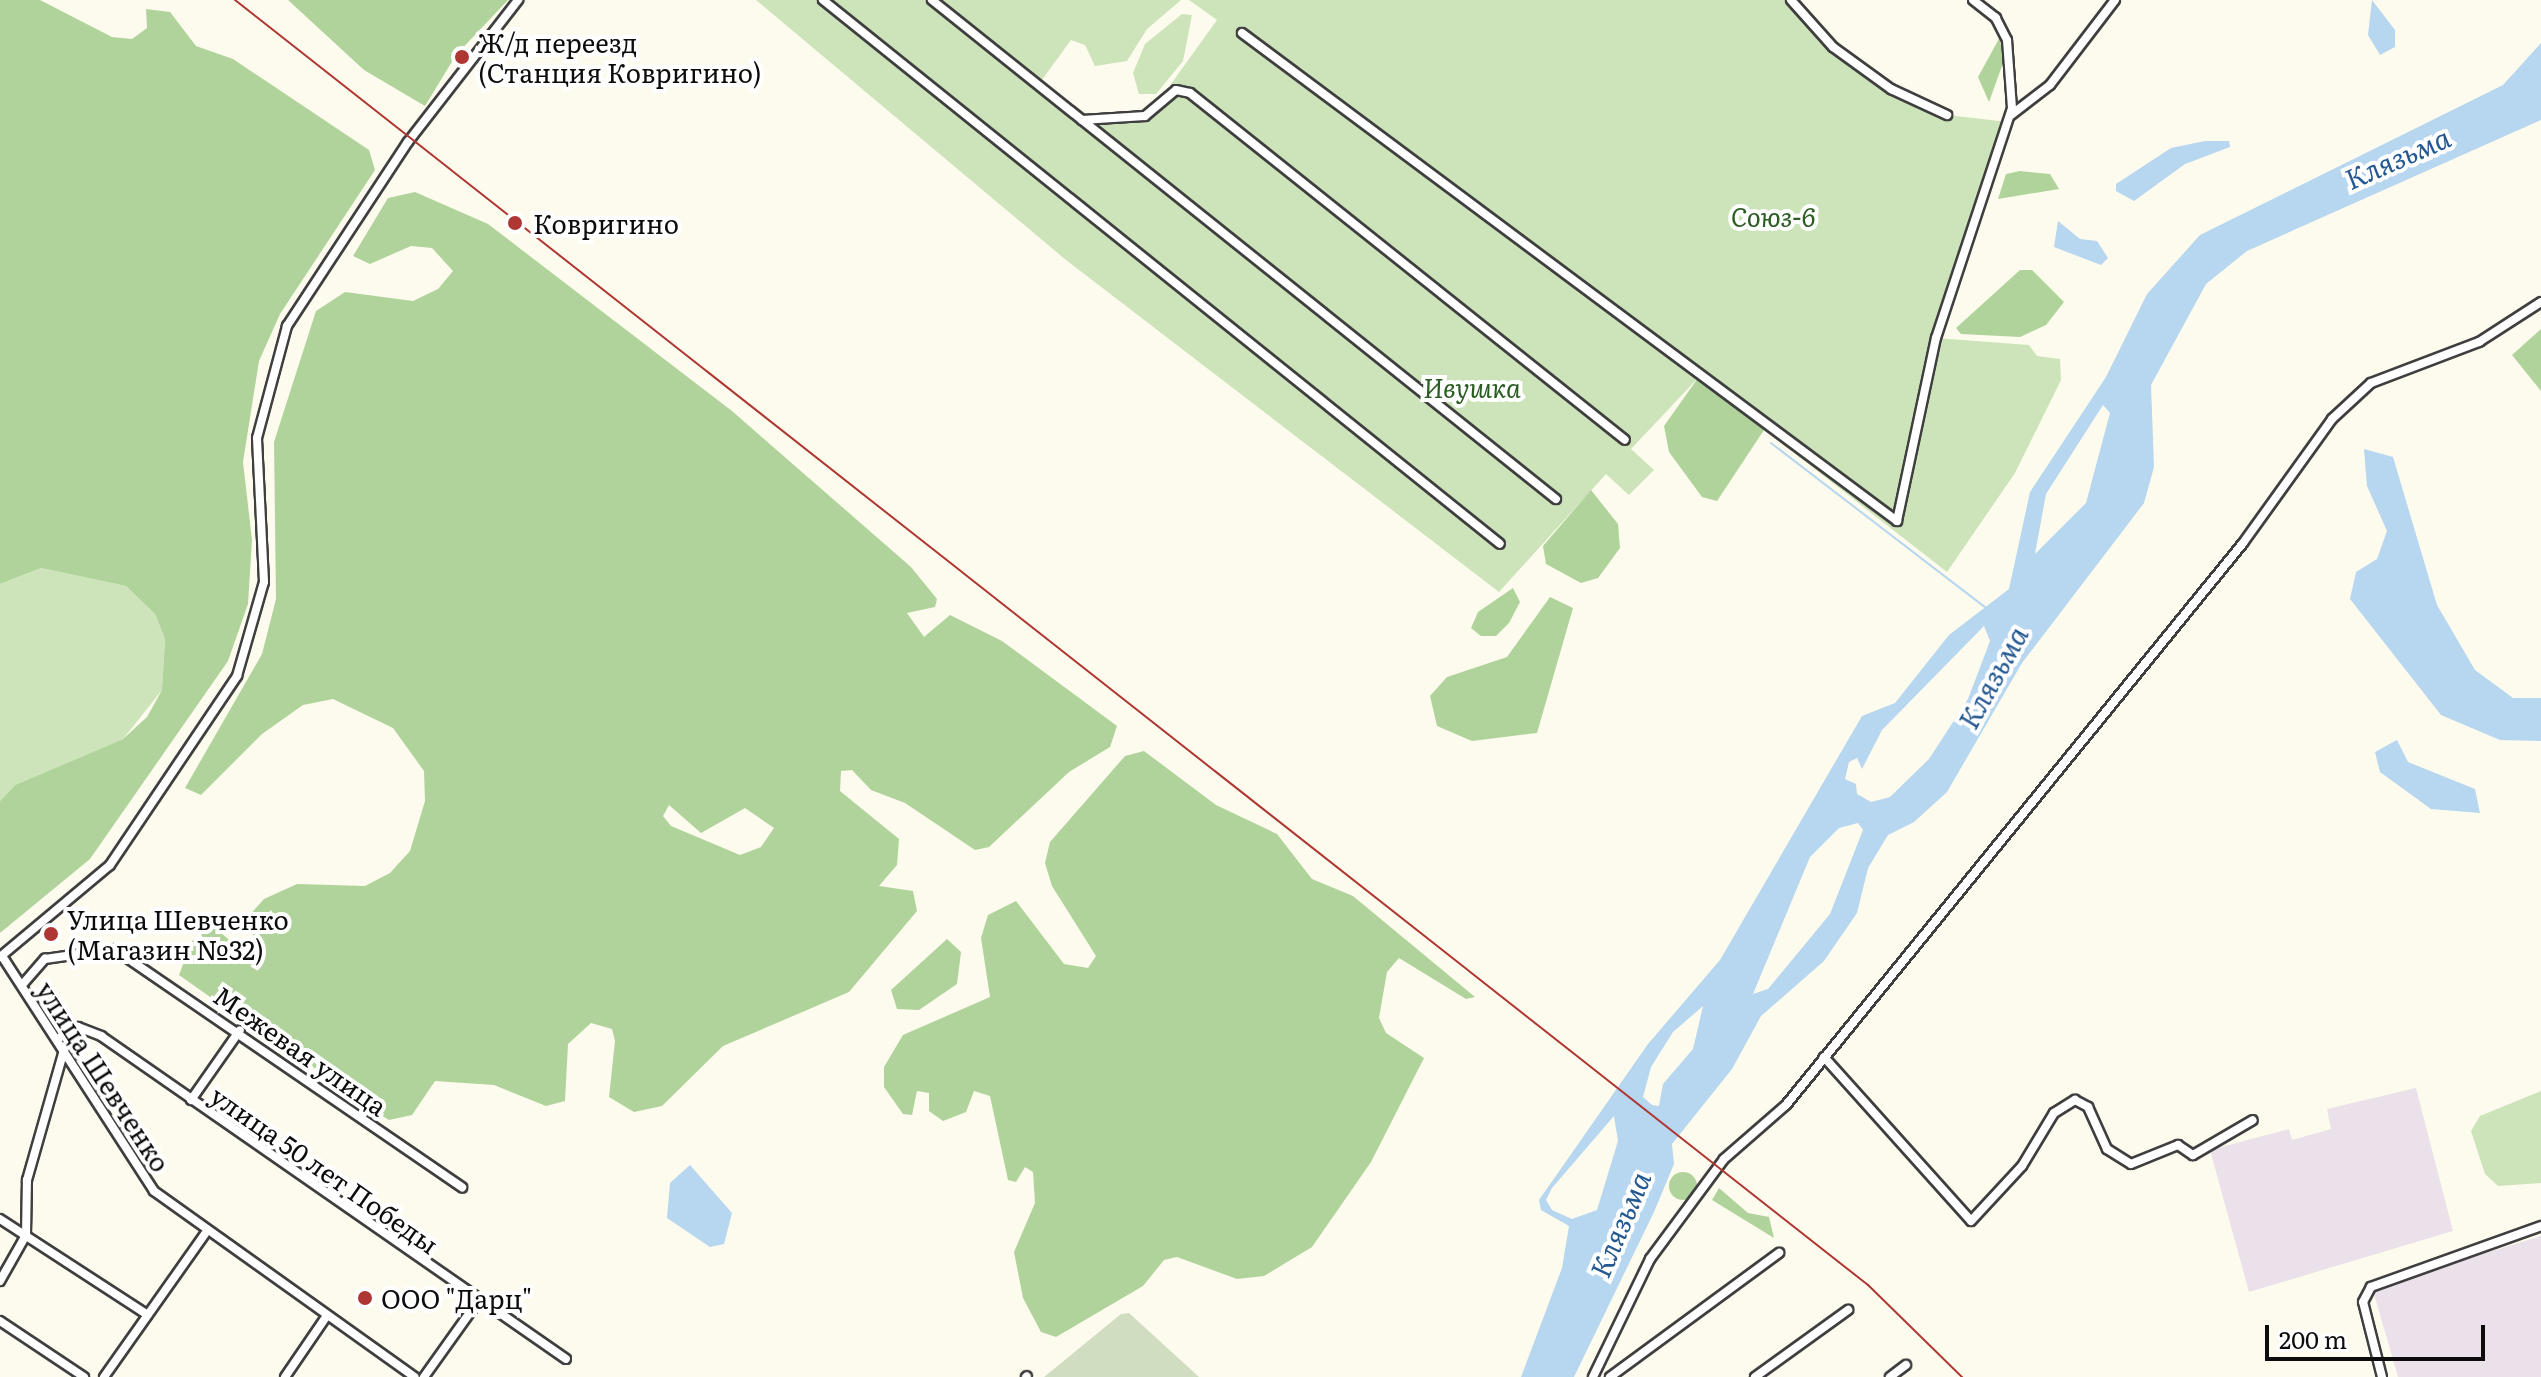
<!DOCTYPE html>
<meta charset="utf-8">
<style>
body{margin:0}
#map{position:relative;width:2541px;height:1377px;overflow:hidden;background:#fdfbed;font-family:Literata,serif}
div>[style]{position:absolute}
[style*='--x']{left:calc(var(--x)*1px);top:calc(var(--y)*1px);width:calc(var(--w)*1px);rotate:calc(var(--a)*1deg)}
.industrial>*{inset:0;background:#eae1ea}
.green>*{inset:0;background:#cde4ba}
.forest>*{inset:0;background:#b0d39b}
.round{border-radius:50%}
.cemetery>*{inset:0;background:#d1ddc1}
.water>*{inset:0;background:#b7d6ef}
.stream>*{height:2px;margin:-1px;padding:0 1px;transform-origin:1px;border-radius:1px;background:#b7d6ef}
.roads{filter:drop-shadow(2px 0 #3f3f3f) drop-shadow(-2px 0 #3f3f3f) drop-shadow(0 2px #3f3f3f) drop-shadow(0 -2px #3f3f3f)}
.minor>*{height:8px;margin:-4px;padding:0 4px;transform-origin:4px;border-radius:4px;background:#fff}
.rail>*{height:2px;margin:-1px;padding:0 1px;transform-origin:1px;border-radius:1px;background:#ae3733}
.dots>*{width:22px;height:22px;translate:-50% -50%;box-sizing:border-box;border:4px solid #fff;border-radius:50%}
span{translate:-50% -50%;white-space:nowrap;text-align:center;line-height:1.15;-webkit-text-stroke:8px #fff;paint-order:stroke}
.poi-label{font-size:26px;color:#0c0c0c}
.left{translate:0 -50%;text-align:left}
.park-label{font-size:26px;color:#2b5d23;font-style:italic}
.street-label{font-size:26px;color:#0c0c0c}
.water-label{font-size:28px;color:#235891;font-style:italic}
.scale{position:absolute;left:2265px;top:1325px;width:220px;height:36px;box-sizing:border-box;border:4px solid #0c0c0c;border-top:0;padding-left:10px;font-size:24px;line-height:28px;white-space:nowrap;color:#0c0c0c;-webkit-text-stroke:6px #fff;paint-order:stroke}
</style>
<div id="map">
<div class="industrial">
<div style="clip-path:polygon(2416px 1088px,2453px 1231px,2249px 1292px,2210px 1150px,2289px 1129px,2292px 1140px,2331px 1129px,2327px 1109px)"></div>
<div style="clip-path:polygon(2541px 1236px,2541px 1377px,2398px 1377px,2374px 1294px,2379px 1286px)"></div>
</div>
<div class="green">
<div style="clip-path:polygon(756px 0,1181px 0,1147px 29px,1127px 61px,1095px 66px,1085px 45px,1071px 40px,1039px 84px,1082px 120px,1115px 123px,1145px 116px,1176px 89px,1171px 84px,1217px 20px,1189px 0,1791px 0,1811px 27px,1891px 89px,1947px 115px,2008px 122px,1936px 338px,2029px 345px,2037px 356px,2060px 359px,2061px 380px,2015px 473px,1947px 572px,1698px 378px,1631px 449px,1654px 470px,1629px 495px,1606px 474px,1499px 592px,1066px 260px)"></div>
<div style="clip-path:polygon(1182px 14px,1192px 15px,1183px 61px,1156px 94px,1139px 94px,1133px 73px,1145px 44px)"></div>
<div style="clip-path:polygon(41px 568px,126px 586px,155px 614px,165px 639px,162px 690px,123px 739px,15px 785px,0 801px,0 584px)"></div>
<div style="clip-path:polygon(2541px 1091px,2541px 1183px,2498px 1186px,2485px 1174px,2471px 1131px,2480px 1116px)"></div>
</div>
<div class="forest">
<div style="clip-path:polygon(0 0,40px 0,112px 37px,132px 39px,147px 28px,146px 9px,170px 12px,196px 46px,233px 59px,369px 150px,375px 170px,280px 314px,259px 361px,243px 462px,252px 540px,248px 604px,228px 661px,90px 859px,0 933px,0 801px,15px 785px,123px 739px,147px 717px,162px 690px,165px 639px,155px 614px,126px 586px,41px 568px,0 584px)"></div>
<div style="clip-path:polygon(288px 0,508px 0,456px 55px,425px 106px,364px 70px)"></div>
<div style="clip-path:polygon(2000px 37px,2003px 63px,1989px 102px,1978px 77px)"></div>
<div style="clip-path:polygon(2020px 171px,2050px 174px,2059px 189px,1998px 199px,2006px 174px)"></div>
<div style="clip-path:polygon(evenodd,415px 192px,488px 224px,732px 411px,911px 567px,937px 599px,935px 607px,907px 613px,924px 637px,950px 615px,1002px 641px,1117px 726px,1110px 747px,1069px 772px,989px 847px,975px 850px,905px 803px,871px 790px,852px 770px,841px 771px,840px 791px,899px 839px,897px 865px,879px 886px,913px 891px,917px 911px,849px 992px,723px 1046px,662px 1106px,634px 1112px,609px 1097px,615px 1041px,612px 1029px,591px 1023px,568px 1044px,565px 1101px,546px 1106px,494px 1085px,435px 1081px,412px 1115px,389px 1120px,345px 1092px,339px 1069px,327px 1073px,305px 1064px,179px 975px,192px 941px,213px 926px,234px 944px,256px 941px,246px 919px,264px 899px,297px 884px,365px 886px,390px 873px,410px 851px,425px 801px,424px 771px,393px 728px,333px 699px,303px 705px,262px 734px,201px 795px,185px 788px,262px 654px,276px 599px,274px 442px,316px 311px,345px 292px,413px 301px,438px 289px,453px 271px,432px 248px,411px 246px,370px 264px,353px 256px,388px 198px,415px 192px,669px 805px,701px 833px,745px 808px,774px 828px,761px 847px,740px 855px,671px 826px,663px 816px,669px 805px)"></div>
<div style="clip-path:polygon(2020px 270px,2032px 270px,2064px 302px,2046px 325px,2020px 337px,1961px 334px,1956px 328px)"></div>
<div style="clip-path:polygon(2541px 329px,2541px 391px,2512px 355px)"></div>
<div style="clip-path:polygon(1698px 378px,1764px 430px,1717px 501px,1702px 497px,1669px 452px,1664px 426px)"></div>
<div style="clip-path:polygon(1591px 490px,1618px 524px,1620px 548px,1598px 578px,1581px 583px,1546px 564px,1543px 546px)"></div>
<div style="clip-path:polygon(1513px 588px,1520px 602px,1509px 623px,1496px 636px,1481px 636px,1471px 628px,1478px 612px)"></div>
<div style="clip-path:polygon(1550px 597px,1573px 608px,1537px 733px,1472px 741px,1437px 726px,1430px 696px,1447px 677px,1507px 657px)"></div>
<div style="clip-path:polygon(1144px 751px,1216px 805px,1277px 834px,1312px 879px,1353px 896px,1475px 997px,1466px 999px,1399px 958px,1387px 972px,1379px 1018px,1386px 1033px,1424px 1058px,1371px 1162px,1312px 1247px,1264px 1276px,1237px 1279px,1177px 1257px,1164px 1260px,1143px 1286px,1056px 1337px,1041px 1332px,1023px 1298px,1014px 1252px,1035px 1203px,1033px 1172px,1025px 1167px,1016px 1182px,1008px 1180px,990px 1096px,974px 1091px,966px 1112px,943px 1121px,929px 1111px,929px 1093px,917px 1091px,912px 1115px,903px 1114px,884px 1087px,884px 1067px,903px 1035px,990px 997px,981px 938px,988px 915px,1016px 901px,1064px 964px,1088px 968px,1096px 956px,1052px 886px,1045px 863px,1050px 842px,1125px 756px)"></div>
<div style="clip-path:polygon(947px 939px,961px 952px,957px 984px,919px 1010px,897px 1009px,891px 990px)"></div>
<div class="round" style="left:1669px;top:1172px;width:28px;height:28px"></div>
<div style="clip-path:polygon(1719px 1188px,1748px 1213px,1769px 1217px,1774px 1238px,1712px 1200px)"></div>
</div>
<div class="cemetery">
<div style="clip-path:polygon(1129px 1313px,1199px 1377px,1044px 1377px,1121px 1314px)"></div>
</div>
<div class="water">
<div style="clip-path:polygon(2372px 0,2395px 30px,2395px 47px,2380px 55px,2368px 35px)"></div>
<div style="clip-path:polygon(evenodd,2541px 43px,2541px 120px,2247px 251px,2206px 284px,2151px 385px,2154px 467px,2144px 503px,2022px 663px,1947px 792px,1914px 822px,1888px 835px,1868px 868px,1857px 913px,1824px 961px,1761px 1016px,1732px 1069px,1672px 1144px,1674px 1164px,1654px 1212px,1574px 1377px,1521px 1377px,1562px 1268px,1569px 1226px,1541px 1210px,1539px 1200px,1648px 1044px,1720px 960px,1862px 716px,1895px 703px,1949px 635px,2009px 589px,2030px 492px,2106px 377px,2147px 294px,2200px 235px,2503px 85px,2541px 43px,2103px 405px,2110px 413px,2086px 503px,2035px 554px,2046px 494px,2103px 405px,2541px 43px,1984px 626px,1990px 641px,1968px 699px,1929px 759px,1890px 797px,1871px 802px,1857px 794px,1856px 784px,1845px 779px,1849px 762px,1857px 758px,1862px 769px,1882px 730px,1984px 626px,2541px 43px,1858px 823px,1863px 830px,1830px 914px,1768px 989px,1753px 994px,1810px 857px,1839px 828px,1858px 823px,2541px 43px,1703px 1006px,1693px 1049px,1663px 1084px,1659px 1106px,1652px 1105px,1643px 1097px,1651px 1067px,1673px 1032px,1703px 1006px,2541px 43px,1614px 1116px,1618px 1141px,1597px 1210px,1572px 1219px,1552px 1210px,1546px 1200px,1552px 1188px,1614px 1116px)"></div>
<div style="clip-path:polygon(2205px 141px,2229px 141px,2230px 147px,2185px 164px,2134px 201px,2116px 191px,2116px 184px,2171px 148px)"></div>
<div style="clip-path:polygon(2058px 221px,2080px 239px,2097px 241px,2108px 258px,2101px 265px,2054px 247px)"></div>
<div style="clip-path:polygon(2364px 449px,2393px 457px,2437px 605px,2475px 670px,2513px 698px,2541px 698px,2541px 741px,2500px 740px,2441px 715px,2350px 599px,2356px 572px,2377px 559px,2387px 531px,2367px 486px)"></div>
<div style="clip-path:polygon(2397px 740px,2408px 762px,2475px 789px,2480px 813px,2431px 809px,2380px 772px,2375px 752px)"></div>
<div style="clip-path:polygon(690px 1165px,732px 1213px,724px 1244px,710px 1247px,667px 1218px,670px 1183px)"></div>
</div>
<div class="stream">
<div style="--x:1771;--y:443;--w:275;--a:37.5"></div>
</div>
<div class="roads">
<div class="minor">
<div style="--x:823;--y:0;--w:868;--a:38.78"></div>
<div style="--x:932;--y:0;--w:799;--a:38.65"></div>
<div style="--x:1791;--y:0;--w:63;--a:48.2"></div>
<div style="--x:1833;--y:47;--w:72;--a:35.9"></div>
<div style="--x:1891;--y:89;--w:62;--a:24.9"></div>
<div style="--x:1242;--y:33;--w:817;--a:36.69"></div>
<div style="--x:1897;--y:521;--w:187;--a:-78"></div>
<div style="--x:1936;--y:338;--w:242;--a:-71.7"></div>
<div style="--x:2012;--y:108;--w:68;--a:-94.2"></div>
<div style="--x:2007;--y:40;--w:25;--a:-117"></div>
<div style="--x:1996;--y:18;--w:29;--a:-142"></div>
<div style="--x:2011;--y:115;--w:49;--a:-37.6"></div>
<div style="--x:2050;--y:85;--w:107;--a:-52.6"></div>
<div style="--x:1082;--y:120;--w:63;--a:-3.6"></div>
<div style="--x:1145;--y:116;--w:40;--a:-40"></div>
<div style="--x:1176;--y:90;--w:14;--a:12"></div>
<div style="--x:1190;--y:93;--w:556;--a:38.58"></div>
<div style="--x:2;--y:956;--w:280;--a:57.1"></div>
<div style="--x:154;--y:1191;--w:320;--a:35.5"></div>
<div style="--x:0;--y:957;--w:143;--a:-39.9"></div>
<div style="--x:110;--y:865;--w:228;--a:-56.1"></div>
<div style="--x:237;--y:676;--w:98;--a:-74"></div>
<div style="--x:264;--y:582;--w:144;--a:-92.8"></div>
<div style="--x:257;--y:438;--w:116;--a:-75"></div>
<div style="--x:287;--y:326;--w:220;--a:-56.7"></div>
<div style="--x:408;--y:142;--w:180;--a:-52.2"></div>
<div style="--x:22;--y:985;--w:35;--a:-49"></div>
<div style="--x:45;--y:959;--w:70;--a:-8.2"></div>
<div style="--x:114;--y:949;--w:422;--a:34.4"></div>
<div style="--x:59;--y:1038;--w:22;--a:-30"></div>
<div style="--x:78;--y:1027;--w:25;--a:21"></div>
<div style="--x:101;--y:1036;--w:566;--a:34.78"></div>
<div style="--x:1824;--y:1057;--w:220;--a:48.1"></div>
<div style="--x:1971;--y:1221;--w:75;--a:-47.2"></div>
<div style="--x:2022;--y:1166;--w:62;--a:-58.9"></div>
<div style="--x:2054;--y:1113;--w:25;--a:-32"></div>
<div style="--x:2075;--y:1100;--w:15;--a:28"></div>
<div style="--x:2088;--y:1107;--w:46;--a:65.7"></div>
<div style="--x:2107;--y:1149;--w:28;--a:32"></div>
<div style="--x:2131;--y:1164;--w:51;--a:-22"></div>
<div style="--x:2178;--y:1145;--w:18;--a:34"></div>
<div style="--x:2193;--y:1155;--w:69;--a:-30.3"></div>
<div style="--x:191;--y:1100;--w:85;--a:-55"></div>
<div style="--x:0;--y:1219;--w:176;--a:33"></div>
<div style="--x:0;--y:1281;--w:53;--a:-60.5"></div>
<div style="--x:26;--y:1235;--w:55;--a:-89"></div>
<div style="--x:27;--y:1180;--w:138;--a:-74.1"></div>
<div style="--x:0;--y:1321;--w:101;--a:33.7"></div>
<div style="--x:104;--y:1377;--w:175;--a:-54.8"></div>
<div style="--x:285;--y:1377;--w:73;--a:-55.7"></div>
<div style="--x:424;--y:1377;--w:95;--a:-54.5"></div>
<div style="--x:1026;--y:1377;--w:1;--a:-45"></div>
<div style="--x:1593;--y:1377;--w:131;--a:-64.2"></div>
<div style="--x:1650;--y:1259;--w:124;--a:-53.5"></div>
<div style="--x:1724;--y:1159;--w:82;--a:-41.1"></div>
<div style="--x:1786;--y:1105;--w:724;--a:-50.88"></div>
<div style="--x:2243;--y:543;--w:153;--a:-54.3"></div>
<div style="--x:2332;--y:419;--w:53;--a:-42.7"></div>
<div style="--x:2371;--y:383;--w:116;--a:-20.8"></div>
<div style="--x:2479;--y:342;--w:74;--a:-32.8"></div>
<div style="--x:1610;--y:1377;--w:210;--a:-36.3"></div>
<div style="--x:1755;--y:1377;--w:115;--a:-35.8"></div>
<div style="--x:1890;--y:1377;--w:20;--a:-37"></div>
<div style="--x:2382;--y:1377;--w:77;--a:-104.2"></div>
<div style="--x:2363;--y:1302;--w:17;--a:-62"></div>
<div style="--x:2371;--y:1287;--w:181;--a:-19.7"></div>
</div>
</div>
<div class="rail">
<div style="--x:235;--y:0;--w:2078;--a:38.2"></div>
<div style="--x:1868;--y:1285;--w:132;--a:44.4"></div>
</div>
<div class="dots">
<div style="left:462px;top:57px;background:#ae3733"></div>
<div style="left:515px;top:223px;background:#ae3733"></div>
<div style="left:51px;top:934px;background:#ae3733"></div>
<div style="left:365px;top:1298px;background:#ae3733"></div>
</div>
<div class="poi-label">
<span class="left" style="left:478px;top:57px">Ж/д переезд<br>(Станция Ковригино)</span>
<span class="left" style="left:533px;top:223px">Ковригино</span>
<span class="left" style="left:67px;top:934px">Улица Шевченко<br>(Магазин №32)</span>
<span class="left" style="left:381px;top:1298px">ООО "Дарц"</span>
</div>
<div class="park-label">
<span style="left:1773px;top:216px">Союз-6</span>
<span style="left:1472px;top:387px">Ивушка</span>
</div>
<div class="street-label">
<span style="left:301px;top:1050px;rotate:35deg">Межевая улица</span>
<span style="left:104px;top:1076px;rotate:57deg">улица Шевченко</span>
<span style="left:325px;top:1169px;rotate:35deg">улица 50 лет Победы</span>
</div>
<div class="water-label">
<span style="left:2397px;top:157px;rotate:-24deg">Клязьма</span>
<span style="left:1992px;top:677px;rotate:-61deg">Клязьма</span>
<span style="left:1619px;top:1224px;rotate:-67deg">Клязьма</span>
</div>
<div class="scale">200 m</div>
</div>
